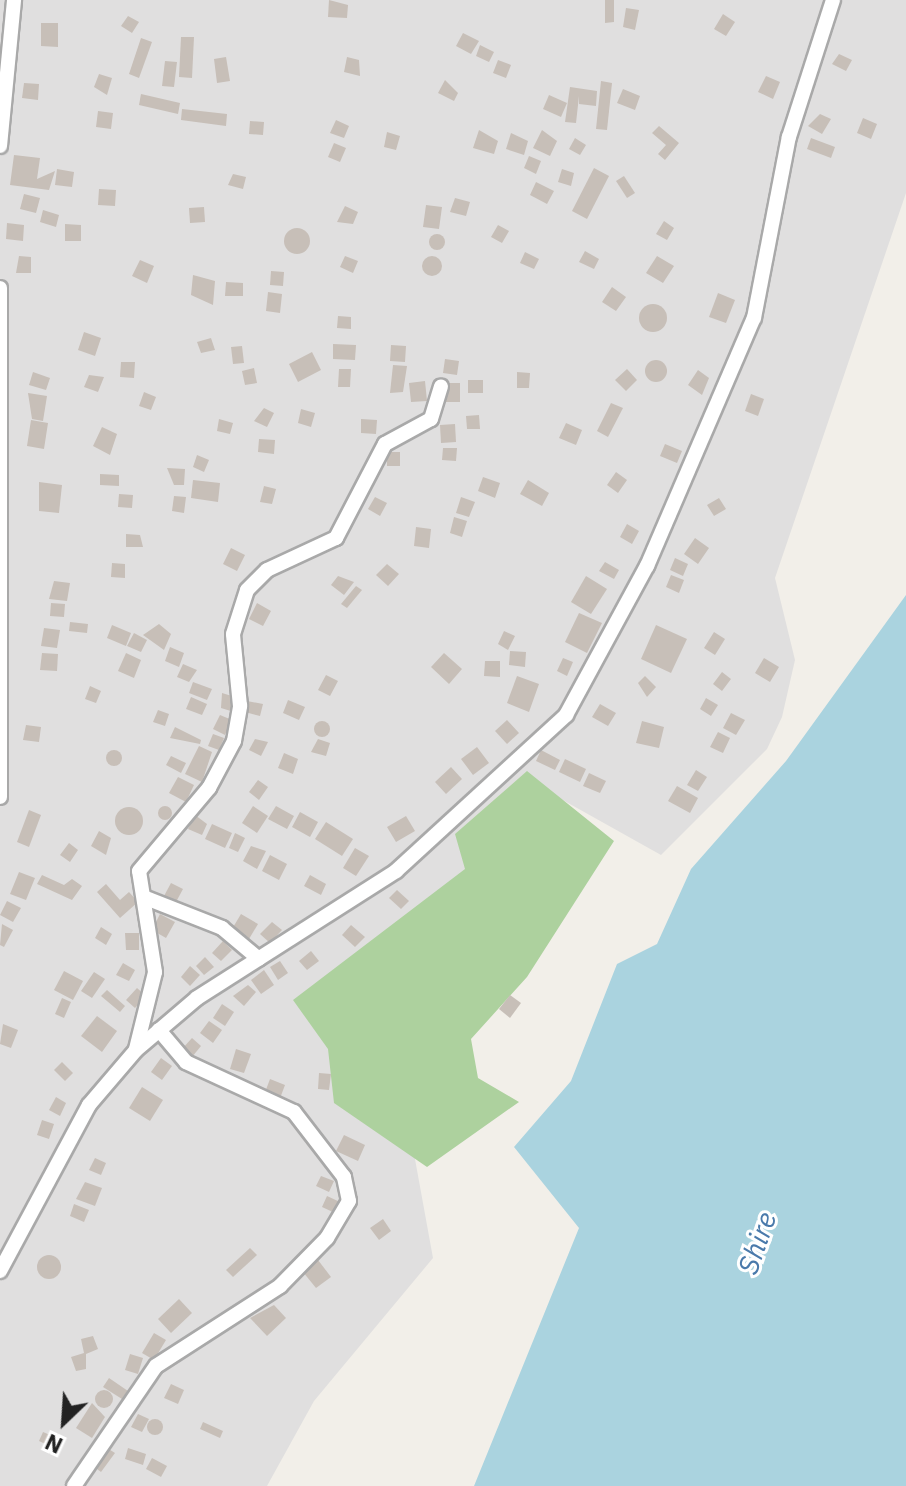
<!DOCTYPE html>
<style>
body{margin:0}
#map{position:relative;width:906px;height:1486px;overflow:hidden;background:#f2efe9;font-family:"IBM Plex Sans",sans-serif}
div>[style]{position:absolute}
[style*='--x']{left:calc(var(--x)*1px);top:calc(var(--y)*1px);width:calc(var(--w)*1px);rotate:calc(var(--a)*1deg)}
.residential>*{inset:0;background:#e0dfdf}
.forest>*{inset:0;background:#add19e}
.water>*{inset:0;background:#aad3df}
.building>*{inset:0;background:#c7bfb8}
.round{border-radius:50%}
.roads{filter:drop-shadow(2px 0 #a9a9a9) drop-shadow(-2px 0 #a9a9a9) drop-shadow(0 2px #a9a9a9) drop-shadow(0 -2px #a9a9a9)}
.minor>*{height:14px;margin:-7px;padding:0 7px;transform-origin:7px;border-radius:7px;background:#fff}
span{translate:-50% -50%;white-space:nowrap;text-align:center;line-height:1.15;-webkit-text-stroke:6px #fff;paint-order:stroke}
.water-label{font-size:28px;color:#4a7aab;font-style:italic}
.north{position:absolute;left:24px;top:1382px;width:80px;height:80px;-webkit-text-stroke:6px #fff;paint-order:stroke;rotate:205deg;font-size:22px;font-weight:700;line-height:32px;text-align:center;color:#222}
.north::after{content:'';display:block;margin:auto;width:28px;height:36px;background:#222;clip-path:polygon(50% 0,100% 100%,50% 72%,0 100%)}
</style>
<div id="map">
<div class="residential">
<div style="clip-path:polygon(0 0,906px 0,906px 193px,775px 578px,795px 660px,782px 717px,767px 749px,661px 855px,527px 780px,471px 916px,415px 1159px,433px 1258px,314px 1401px,267px 1486px,0 1486px)"></div>
</div>
<div class="forest">
<div style="clip-path:polygon(527px 771px,614px 841px,527px 977px,471px 1039px,478px 1078px,519px 1102px,427px 1167px,334px 1103px,328px 1049px,293px 1000px,465px 869px,455px 834px)"></div>
</div>
<div class="water">
<div style="clip-path:polygon(906px 595px,906px 1486px,474px 1486px,579px 1228px,514px 1147px,571px 1081px,617px 964px,657px 944px,691px 869px,786px 761px)"></div>
</div>
<div class="building">
<div style="clip-path:polygon(329px 0,348px 5px,347px 18px,328px 17px)"></div>
<div style="clip-path:polygon(605px 0,614px 0,614px 22px,605px 23px)"></div>
<div style="clip-path:polygon(626px 8px,639px 10px,635px 30px,623px 27px)"></div>
<div style="clip-path:polygon(723px 14px,735px 22px,726px 36px,714px 29px)"></div>
<div style="clip-path:polygon(128px 16px,139px 22px,132px 33px,121px 26px)"></div>
<div style="clip-path:polygon(41px 23px,58px 23px,58px 47px,41px 46px)"></div>
<div style="clip-path:polygon(463px 33px,479px 41px,471px 54px,456px 46px)"></div>
<div style="clip-path:polygon(181px 37px,194px 37px,192px 78px,179px 77px)"></div>
<div style="clip-path:polygon(141px 38px,152px 42px,139px 78px,129px 74px)"></div>
<div style="clip-path:polygon(480px 45px,494px 52px,489px 62px,476px 56px)"></div>
<div style="clip-path:polygon(839px 54px,852px 60px,846px 71px,832px 64px)"></div>
<div style="clip-path:polygon(226px 57px,230px 81px,217px 83px,214px 59px)"></div>
<div style="clip-path:polygon(347px 57px,359px 60px,360px 76px,344px 72px)"></div>
<div style="clip-path:polygon(498px 60px,511px 65px,506px 78px,493px 73px)"></div>
<div style="clip-path:polygon(165px 61px,177px 62px,174px 87px,162px 86px)"></div>
<div style="clip-path:polygon(99px 74px,112px 78px,107px 95px,94px 87px)"></div>
<div style="clip-path:polygon(766px 76px,780px 82px,773px 99px,758px 92px)"></div>
<div style="clip-path:polygon(445px 80px,458px 93px,454px 101px,438px 93px)"></div>
<div style="clip-path:polygon(601px 81px,612px 83px,607px 130px,596px 129px)"></div>
<div style="clip-path:polygon(24px 83px,39px 84px,38px 100px,22px 98px)"></div>
<div style="clip-path:polygon(570px 87px,597px 91px,596px 106px,579px 104px,579px 96px,576px 123px,565px 122px)"></div>
<div style="clip-path:polygon(623px 89px,640px 96px,635px 110px,617px 103px)"></div>
<div style="clip-path:polygon(141px 94px,180px 103px,178px 114px,139px 105px)"></div>
<div style="clip-path:polygon(549px 95px,567px 103px,561px 117px,543px 109px)"></div>
<div style="clip-path:polygon(182px 109px,227px 114px,226px 126px,181px 120px)"></div>
<div style="clip-path:polygon(98px 111px,113px 113px,111px 129px,96px 127px)"></div>
<div style="clip-path:polygon(820px 114px,831px 119px,822px 134px,808px 126px)"></div>
<div style="clip-path:polygon(863px 118px,877px 124px,871px 139px,857px 133px)"></div>
<div style="clip-path:polygon(336px 120px,349px 126px,344px 138px,330px 133px)"></div>
<div style="clip-path:polygon(250px 121px,264px 122px,263px 135px,249px 134px)"></div>
<div style="clip-path:polygon(659px 126px,679px 143px,665px 160px,658px 154px,666px 145px,652px 133px)"></div>
<div style="clip-path:polygon(479px 130px,498px 141px,494px 154px,473px 148px)"></div>
<div style="clip-path:polygon(542px 130px,557px 141px,550px 156px,533px 148px)"></div>
<div style="clip-path:polygon(387px 132px,400px 136px,396px 150px,384px 147px)"></div>
<div style="clip-path:polygon(511px 133px,528px 141px,524px 155px,506px 149px)"></div>
<div style="clip-path:polygon(575px 138px,586px 145px,580px 155px,569px 149px)"></div>
<div style="clip-path:polygon(811px 138px,835px 147px,831px 158px,807px 149px)"></div>
<div style="clip-path:polygon(334px 143px,346px 148px,340px 162px,328px 157px)"></div>
<div style="clip-path:polygon(14px 155px,40px 158px,37px 179px,55px 171px,49px 190px,10px 185px)"></div>
<div style="clip-path:polygon(529px 156px,541px 161px,536px 174px,524px 168px)"></div>
<div style="clip-path:polygon(594px 168px,609px 176px,587px 219px,572px 211px)"></div>
<div style="clip-path:polygon(57px 169px,74px 172px,72px 187px,55px 185px)"></div>
<div style="clip-path:polygon(562px 169px,574px 173px,571px 186px,558px 182px)"></div>
<div style="clip-path:polygon(233px 174px,246px 177px,243px 189px,228px 185px)"></div>
<div style="clip-path:polygon(624px 176px,635px 193px,627px 198px,616px 181px)"></div>
<div style="clip-path:polygon(536px 182px,554px 191px,547px 204px,530px 195px)"></div>
<div style="clip-path:polygon(99px 189px,116px 190px,115px 206px,98px 205px)"></div>
<div style="clip-path:polygon(24px 194px,40px 198px,36px 213px,20px 209px)"></div>
<div style="clip-path:polygon(455px 198px,470px 202px,466px 216px,450px 212px)"></div>
<div style="clip-path:polygon(426px 205px,442px 207px,439px 229px,423px 227px)"></div>
<div style="clip-path:polygon(345px 206px,358px 212px,353px 224px,337px 222px)"></div>
<div style="clip-path:polygon(204px 207px,205px 222px,190px 223px,189px 208px)"></div>
<div style="clip-path:polygon(43px 210px,59px 215px,56px 227px,40px 222px)"></div>
<div style="clip-path:polygon(664px 221px,674px 228px,667px 240px,656px 234px)"></div>
<div style="clip-path:polygon(7px 223px,24px 225px,23px 241px,6px 239px)"></div>
<div style="clip-path:polygon(65px 224px,81px 225px,81px 241px,65px 241px)"></div>
<div style="clip-path:polygon(498px 225px,509px 231px,502px 243px,491px 237px)"></div>
<div class="round" style="left:284px;top:228px;width:26px;height:26px"></div>
<div class="round" style="left:429px;top:234px;width:16px;height:16px"></div>
<div style="clip-path:polygon(585px 251px,599px 259px,594px 269px,579px 262px)"></div>
<div style="clip-path:polygon(525px 252px,539px 259px,534px 269px,520px 263px)"></div>
<div class="round" style="left:422px;top:256px;width:20px;height:20px"></div>
<div style="clip-path:polygon(19px 256px,31px 257px,31px 273px,16px 273px)"></div>
<div style="clip-path:polygon(345px 256px,358px 261px,353px 273px,340px 267px)"></div>
<div style="clip-path:polygon(657px 256px,674px 266px,663px 283px,646px 273px)"></div>
<div style="clip-path:polygon(140px 260px,154px 266px,147px 283px,132px 276px)"></div>
<div style="clip-path:polygon(271px 271px,284px 272px,283px 286px,270px 285px)"></div>
<div style="clip-path:polygon(193px 275px,215px 281px,213px 305px,191px 295px)"></div>
<div style="clip-path:polygon(226px 282px,243px 283px,243px 296px,225px 296px)"></div>
<div style="clip-path:polygon(612px 287px,626px 297px,616px 311px,602px 302px)"></div>
<div style="clip-path:polygon(268px 292px,282px 294px,280px 313px,266px 311px)"></div>
<div style="clip-path:polygon(718px 293px,735px 300px,726px 323px,709px 317px)"></div>
<div class="round" style="left:639px;top:304px;width:28px;height:28px"></div>
<div style="clip-path:polygon(338px 316px,351px 317px,351px 329px,337px 328px)"></div>
<div style="clip-path:polygon(84px 332px,101px 338px,95px 356px,78px 350px)"></div>
<div style="clip-path:polygon(211px 338px,215px 350px,201px 353px,197px 342px)"></div>
<div style="clip-path:polygon(333px 344px,356px 345px,355px 360px,333px 359px)"></div>
<div style="clip-path:polygon(391px 345px,406px 346px,405px 362px,390px 361px)"></div>
<div style="clip-path:polygon(242px 346px,244px 363px,233px 364px,231px 347px)"></div>
<div style="clip-path:polygon(312px 352px,321px 370px,298px 382px,289px 364px)"></div>
<div style="clip-path:polygon(445px 359px,459px 361px,457px 375px,443px 373px)"></div>
<div class="round" style="left:645px;top:360px;width:22px;height:22px"></div>
<div style="clip-path:polygon(121px 362px,135px 362px,134px 378px,120px 377px)"></div>
<div style="clip-path:polygon(393px 365px,407px 366px,403px 392px,390px 393px)"></div>
<div style="clip-path:polygon(254px 368px,257px 383px,245px 385px,242px 371px)"></div>
<div style="clip-path:polygon(339px 369px,351px 369px,350px 387px,338px 387px)"></div>
<div style="clip-path:polygon(627px 369px,637px 380px,626px 391px,615px 380px)"></div>
<div style="clip-path:polygon(698px 370px,709px 378px,702px 395px,688px 385px)"></div>
<div style="clip-path:polygon(33px 372px,50px 378px,46px 390px,29px 385px)"></div>
<div style="clip-path:polygon(517px 372px,530px 373px,529px 388px,517px 388px)"></div>
<div style="clip-path:polygon(89px 375px,104px 377px,98px 392px,84px 387px)"></div>
<div style="clip-path:polygon(468px 380px,483px 380px,483px 393px,468px 393px)"></div>
<div style="clip-path:polygon(425px 381px,427px 401px,411px 402px,409px 383px)"></div>
<div style="clip-path:polygon(446px 383px,460px 383px,460px 402px,444px 402px)"></div>
<div style="clip-path:polygon(144px 392px,156px 397px,151px 410px,139px 406px)"></div>
<div style="clip-path:polygon(28px 393px,47px 396px,43px 421px,32px 419px)"></div>
<div style="clip-path:polygon(751px 394px,764px 399px,758px 416px,745px 411px)"></div>
<div style="clip-path:polygon(611px 403px,623px 408px,608px 437px,597px 431px)"></div>
<div style="clip-path:polygon(264px 408px,274px 413px,267px 427px,254px 421px)"></div>
<div style="clip-path:polygon(301px 409px,315px 413px,311px 427px,298px 423px)"></div>
<div style="clip-path:polygon(479px 415px,480px 429px,467px 429px,466px 416px)"></div>
<div style="clip-path:polygon(219px 419px,233px 423px,230px 434px,217px 431px)"></div>
<div style="clip-path:polygon(361px 419px,377px 420px,376px 434px,361px 433px)"></div>
<div style="clip-path:polygon(31px 420px,48px 423px,44px 449px,27px 446px)"></div>
<div style="clip-path:polygon(566px 423px,582px 430px,576px 445px,559px 438px)"></div>
<div style="clip-path:polygon(455px 424px,456px 442px,441px 443px,440px 425px)"></div>
<div style="clip-path:polygon(102px 427px,117px 434px,110px 455px,93px 446px)"></div>
<div style="clip-path:polygon(259px 439px,275px 440px,274px 454px,258px 452px)"></div>
<div style="clip-path:polygon(665px 444px,682px 451px,677px 463px,660px 456px)"></div>
<div style="clip-path:polygon(443px 448px,457px 448px,456px 461px,442px 460px)"></div>
<div style="clip-path:polygon(387px 452px,400px 452px,400px 466px,387px 466px)"></div>
<div style="clip-path:polygon(197px 455px,209px 460px,204px 472px,193px 467px)"></div>
<div style="clip-path:polygon(167px 468px,185px 469px,184px 485px,174px 485px)"></div>
<div style="clip-path:polygon(616px 472px,627px 480px,618px 493px,607px 485px)"></div>
<div style="clip-path:polygon(100px 474px,119px 475px,119px 486px,100px 485px)"></div>
<div style="clip-path:polygon(483px 477px,500px 483px,495px 498px,478px 491px)"></div>
<div style="clip-path:polygon(193px 480px,220px 483px,218px 502px,191px 498px)"></div>
<div style="clip-path:polygon(528px 480px,549px 493px,542px 506px,520px 494px)"></div>
<div style="clip-path:polygon(39px 482px,62px 485px,59px 513px,39px 511px)"></div>
<div style="clip-path:polygon(264px 486px,276px 489px,272px 504px,260px 502px)"></div>
<div style="clip-path:polygon(119px 494px,133px 495px,132px 508px,118px 507px)"></div>
<div style="clip-path:polygon(174px 496px,186px 497px,184px 513px,172px 511px)"></div>
<div style="clip-path:polygon(375px 497px,387px 503px,380px 516px,368px 509px)"></div>
<div style="clip-path:polygon(461px 497px,475px 502px,469px 517px,456px 513px)"></div>
<div style="clip-path:polygon(719px 498px,726px 509px,714px 516px,707px 505px)"></div>
<div style="clip-path:polygon(454px 517px,467px 521px,462px 537px,450px 533px)"></div>
<div style="clip-path:polygon(627px 524px,639px 531px,632px 544px,620px 537px)"></div>
<div style="clip-path:polygon(416px 527px,431px 529px,429px 548px,414px 546px)"></div>
<div style="clip-path:polygon(126px 534px,140px 535px,143px 547px,126px 547px)"></div>
<div style="clip-path:polygon(695px 538px,709px 548px,698px 564px,684px 554px)"></div>
<div style="clip-path:polygon(231px 548px,245px 555px,237px 571px,223px 564px)"></div>
<div style="clip-path:polygon(675px 558px,688px 564px,683px 576px,670px 570px)"></div>
<div style="clip-path:polygon(605px 562px,619px 570px,614px 579px,599px 571px)"></div>
<div style="clip-path:polygon(112px 563px,125px 564px,125px 578px,111px 577px)"></div>
<div style="clip-path:polygon(387px 564px,399px 574px,388px 586px,376px 575px)"></div>
<div style="clip-path:polygon(671px 575px,684px 580px,679px 593px,666px 587px)"></div>
<div style="clip-path:polygon(338px 576px,354px 582px,344px 595px,331px 585px)"></div>
<div style="clip-path:polygon(586px 576px,607px 589px,591px 614px,571px 602px)"></div>
<div style="clip-path:polygon(54px 581px,70px 583px,67px 601px,49px 599px)"></div>
<div style="clip-path:polygon(356px 586px,362px 590px,347px 608px,341px 604px)"></div>
<div style="clip-path:polygon(51px 603px,65px 604px,64px 617px,50px 616px)"></div>
<div style="clip-path:polygon(257px 603px,271px 611px,263px 626px,249px 619px)"></div>
<div style="clip-path:polygon(579px 613px,602px 623px,587px 653px,565px 642px)"></div>
<div style="clip-path:polygon(70px 622px,88px 624px,87px 633px,69px 631px)"></div>
<div style="clip-path:polygon(159px 624px,171px 634px,164px 650px,143px 635px)"></div>
<div style="clip-path:polygon(112px 625px,131px 633px,126px 646px,107px 638px)"></div>
<div style="clip-path:polygon(656px 625px,687px 639px,671px 673px,641px 659px)"></div>
<div style="clip-path:polygon(44px 628px,60px 630px,57px 648px,41px 646px)"></div>
<div style="clip-path:polygon(504px 631px,515px 636px,508px 650px,498px 644px)"></div>
<div style="clip-path:polygon(714px 632px,725px 639px,715px 655px,704px 648px)"></div>
<div style="clip-path:polygon(134px 633px,147px 640px,141px 652px,127px 646px)"></div>
<div style="clip-path:polygon(170px 647px,184px 653px,179px 667px,165px 661px)"></div>
<div style="clip-path:polygon(510px 651px,526px 652px,525px 667px,509px 665px)"></div>
<div style="clip-path:polygon(42px 653px,58px 654px,57px 671px,40px 670px)"></div>
<div style="clip-path:polygon(126px 653px,141px 660px,134px 678px,118px 671px)"></div>
<div style="clip-path:polygon(444px 653px,462px 669px,449px 684px,431px 667px)"></div>
<div style="clip-path:polygon(563px 658px,573px 662px,567px 676px,557px 671px)"></div>
<div style="clip-path:polygon(764px 658px,779px 667px,770px 682px,755px 673px)"></div>
<div style="clip-path:polygon(485px 661px,500px 661px,500px 677px,484px 676px)"></div>
<div style="clip-path:polygon(183px 664px,197px 670px,189px 682px,177px 677px)"></div>
<div style="clip-path:polygon(722px 672px,731px 679px,722px 691px,713px 684px)"></div>
<div style="clip-path:polygon(326px 675px,338px 681px,330px 696px,318px 690px)"></div>
<div style="clip-path:polygon(517px 676px,539px 684px,529px 712px,507px 703px)"></div>
<div style="clip-path:polygon(645px 676px,656px 687px,647px 697px,638px 683px)"></div>
<div style="clip-path:polygon(193px 682px,212px 689px,207px 700px,189px 693px)"></div>
<div style="clip-path:polygon(90px 686px,101px 691px,96px 703px,85px 699px)"></div>
<div style="clip-path:polygon(222px 693px,235px 697px,234px 712px,221px 708px)"></div>
<div style="clip-path:polygon(191px 697px,207px 704px,202px 715px,186px 709px)"></div>
<div style="clip-path:polygon(706px 698px,718px 705px,711px 716px,700px 709px)"></div>
<div style="clip-path:polygon(288px 700px,305px 707px,299px 720px,283px 713px)"></div>
<div style="clip-path:polygon(247px 701px,263px 704px,260px 716px,245px 712px)"></div>
<div style="clip-path:polygon(600px 704px,616px 713px,608px 726px,592px 717px)"></div>
<div style="clip-path:polygon(158px 710px,169px 714px,165px 726px,153px 722px)"></div>
<div style="clip-path:polygon(731px 713px,745px 720px,736px 735px,723px 728px)"></div>
<div style="clip-path:polygon(220px 715px,232px 720px,225px 735px,213px 729px)"></div>
<div style="clip-path:polygon(507px 720px,519px 733px,507px 744px,495px 731px)"></div>
<div class="round" style="left:314px;top:721px;width:16px;height:16px"></div>
<div style="clip-path:polygon(642px 721px,664px 727px,659px 748px,636px 743px)"></div>
<div style="clip-path:polygon(26px 725px,41px 727px,39px 742px,23px 740px)"></div>
<div style="clip-path:polygon(175px 727px,201px 740px,200px 744px,170px 738px)"></div>
<div style="clip-path:polygon(718px 732px,730px 738px,723px 753px,710px 747px)"></div>
<div style="clip-path:polygon(213px 734px,224px 738px,219px 750px,208px 746px)"></div>
<div style="clip-path:polygon(255px 739px,268px 742px,261px 756px,249px 750px)"></div>
<div style="clip-path:polygon(318px 739px,330px 743px,326px 756px,311px 752px)"></div>
<div style="clip-path:polygon(199px 746px,212px 752px,202px 782px,185px 774px)"></div>
<div style="clip-path:polygon(477px 747px,489px 763px,473px 775px,461px 759px)"></div>
<div class="round" style="left:106px;top:750px;width:16px;height:16px"></div>
<div style="clip-path:polygon(541px 750px,560px 760px,555px 770px,536px 761px)"></div>
<div style="clip-path:polygon(284px 753px,298px 759px,293px 774px,278px 768px)"></div>
<div style="clip-path:polygon(171px 756px,186px 763px,181px 773px,166px 765px)"></div>
<div style="clip-path:polygon(565px 759px,586px 769px,580px 782px,559px 772px)"></div>
<div style="clip-path:polygon(451px 767px,462px 779px,446px 794px,435px 782px)"></div>
<div style="clip-path:polygon(696px 770px,707px 777px,698px 791px,687px 785px)"></div>
<div style="clip-path:polygon(589px 773px,606px 781px,600px 793px,583px 786px)"></div>
<div style="clip-path:polygon(178px 777px,194px 785px,186px 802px,169px 793px)"></div>
<div style="clip-path:polygon(258px 780px,268px 787px,259px 800px,249px 792px)"></div>
<div style="clip-path:polygon(677px 786px,698px 798px,690px 813px,668px 801px)"></div>
<div class="round" style="left:158px;top:806px;width:14px;height:14px"></div>
<div style="clip-path:polygon(253px 806px,268px 816px,257px 833px,242px 823px)"></div>
<div style="clip-path:polygon(276px 806px,294px 816px,287px 829px,268px 819px)"></div>
<div class="round" style="left:115px;top:807px;width:28px;height:28px"></div>
<div style="clip-path:polygon(29px 810px,41px 815px,29px 847px,17px 842px)"></div>
<div style="clip-path:polygon(300px 812px,318px 822px,310px 837px,292px 827px)"></div>
<div style="clip-path:polygon(195px 815px,207px 824px,202px 835px,188px 829px)"></div>
<div style="clip-path:polygon(406px 816px,415px 831px,396px 842px,387px 827px)"></div>
<div style="clip-path:polygon(326px 822px,353px 839px,342px 856px,315px 839px)"></div>
<div style="clip-path:polygon(212px 824px,232px 833px,225px 848px,205px 839px)"></div>
<div style="clip-path:polygon(99px 831px,111px 838px,106px 855px,91px 846px)"></div>
<div style="clip-path:polygon(235px 833px,245px 838px,238px 852px,229px 848px)"></div>
<div style="clip-path:polygon(69px 843px,78px 850px,70px 862px,60px 855px)"></div>
<div style="clip-path:polygon(251px 846px,266px 851px,257px 869px,243px 861px)"></div>
<div style="clip-path:polygon(355px 848px,369px 856px,356px 876px,343px 868px)"></div>
<div style="clip-path:polygon(270px 855px,287px 864px,279px 880px,262px 871px)"></div>
<div style="clip-path:polygon(19px 872px,35px 878px,26px 900px,10px 894px)"></div>
<div style="clip-path:polygon(42px 875px,64px 885px,72px 879px,82px 886px,72px 900px,37px 884px)"></div>
<div style="clip-path:polygon(310px 875px,326px 884px,321px 895px,304px 886px)"></div>
<div style="clip-path:polygon(171px 883px,183px 889px,176px 902px,164px 896px)"></div>
<div style="clip-path:polygon(106px 884px,120px 900px,129px 892px,138px 902px,120px 918px,97px 892px)"></div>
<div style="clip-path:polygon(397px 890px,409px 901px,401px 909px,389px 898px)"></div>
<div style="clip-path:polygon(7px 901px,21px 908px,13px 922px,0 915px)"></div>
<div style="clip-path:polygon(160px 914px,175px 922px,166px 938px,152px 930px)"></div>
<div style="clip-path:polygon(241px 914px,258px 924px,249px 939px,232px 929px)"></div>
<div style="clip-path:polygon(272px 922px,282px 930px,270px 943px,260px 934px)"></div>
<div style="clip-path:polygon(2px 924px,13px 930px,4px 947px,0 945px)"></div>
<div style="clip-path:polygon(351px 925px,365px 937px,355px 947px,342px 935px)"></div>
<div style="clip-path:polygon(101px 927px,112px 934px,106px 945px,95px 938px)"></div>
<div style="clip-path:polygon(125px 933px,139px 933px,139px 950px,126px 950px)"></div>
<div style="clip-path:polygon(223px 941px,232px 950px,221px 961px,212px 953px)"></div>
<div style="clip-path:polygon(311px 951px,319px 961px,307px 970px,299px 961px)"></div>
<div style="clip-path:polygon(205px 957px,214px 967px,204px 975px,196px 966px)"></div>
<div style="clip-path:polygon(280px 961px,288px 973px,278px 980px,270px 967px)"></div>
<div style="clip-path:polygon(123px 963px,135px 970px,129px 981px,116px 975px)"></div>
<div style="clip-path:polygon(190px 966px,200px 975px,190px 986px,181px 977px)"></div>
<div style="clip-path:polygon(264px 970px,274px 985px,261px 994px,251px 980px)"></div>
<div style="clip-path:polygon(64px 971px,83px 981px,73px 1000px,54px 990px)"></div>
<div style="clip-path:polygon(94px 972px,105px 979px,92px 998px,81px 991px)"></div>
<div style="clip-path:polygon(248px 985px,256px 992px,244px 1006px,233px 996px)"></div>
<div style="clip-path:polygon(137px 988px,146px 996px,135px 1008px,126px 1000px)"></div>
<div style="clip-path:polygon(107px 990px,125px 1006px,120px 1012px,101px 996px)"></div>
<div style="clip-path:polygon(510px 995px,521px 1003px,510px 1018px,499px 1009px)"></div>
<div style="clip-path:polygon(62px 998px,71px 1002px,64px 1018px,55px 1014px)"></div>
<div style="clip-path:polygon(222px 1004px,234px 1012px,225px 1026px,213px 1018px)"></div>
<div style="clip-path:polygon(97px 1016px,117px 1031px,102px 1052px,81px 1036px)"></div>
<div style="clip-path:polygon(209px 1021px,222px 1030px,213px 1043px,200px 1033px)"></div>
<div style="clip-path:polygon(3px 1024px,18px 1030px,11px 1048px,0 1044px)"></div>
<div style="clip-path:polygon(192px 1038px,201px 1046px,192px 1057px,182px 1049px)"></div>
<div style="clip-path:polygon(236px 1049px,251px 1054px,244px 1073px,230px 1069px)"></div>
<div style="clip-path:polygon(161px 1058px,172px 1066px,162px 1080px,151px 1072px)"></div>
<div style="clip-path:polygon(62px 1062px,73px 1073px,65px 1081px,54px 1070px)"></div>
<div style="clip-path:polygon(319px 1073px,331px 1074px,329px 1090px,318px 1089px)"></div>
<div style="clip-path:polygon(270px 1079px,285px 1085px,279px 1101px,264px 1095px)"></div>
<div style="clip-path:polygon(142px 1087px,163px 1100px,150px 1121px,129px 1108px)"></div>
<div style="clip-path:polygon(56px 1097px,66px 1103px,60px 1116px,49px 1110px)"></div>
<div style="clip-path:polygon(42px 1120px,54px 1124px,49px 1139px,37px 1135px)"></div>
<div style="clip-path:polygon(344px 1135px,365px 1145px,358px 1161px,336px 1151px)"></div>
<div style="clip-path:polygon(95px 1158px,106px 1163px,101px 1175px,89px 1170px)"></div>
<div style="clip-path:polygon(321px 1176px,334px 1181px,329px 1192px,316px 1186px)"></div>
<div style="clip-path:polygon(85px 1182px,102px 1188px,95px 1206px,76px 1199px)"></div>
<div style="clip-path:polygon(327px 1196px,340px 1202px,335px 1213px,322px 1207px)"></div>
<div style="clip-path:polygon(74px 1204px,89px 1210px,84px 1222px,70px 1216px)"></div>
<div style="clip-path:polygon(383px 1219px,391px 1231px,379px 1240px,370px 1228px)"></div>
<div style="clip-path:polygon(250px 1248px,257px 1255px,233px 1277px,226px 1270px)"></div>
<div class="round" style="left:37px;top:1255px;width:24px;height:24px"></div>
<div style="clip-path:polygon(318px 1260px,331px 1277px,316px 1288px,303px 1272px)"></div>
<div style="clip-path:polygon(179px 1299px,192px 1313px,171px 1333px,158px 1319px)"></div>
<div style="clip-path:polygon(274px 1305px,286px 1318px,267px 1336px,250px 1318px)"></div>
<div style="clip-path:polygon(154px 1333px,166px 1340px,154px 1360px,142px 1353px)"></div>
<div style="clip-path:polygon(93px 1336px,98px 1349px,86px 1354px,86px 1369px,76px 1371px,71px 1357px,84px 1353px,81px 1339px)"></div>
<div style="clip-path:polygon(130px 1354px,143px 1358px,138px 1374px,125px 1370px)"></div>
<div style="clip-path:polygon(109px 1378px,128px 1391px,122px 1399px,103px 1387px)"></div>
<div style="clip-path:polygon(171px 1384px,184px 1390px,178px 1404px,164px 1398px)"></div>
<div class="round" style="left:95px;top:1390px;width:18px;height:18px"></div>
<div style="clip-path:polygon(92px 1403px,105px 1417px,92px 1438px,76px 1428px)"></div>
<div style="clip-path:polygon(138px 1414px,149px 1419px,142px 1432px,131px 1427px)"></div>
<div class="round" style="left:147px;top:1419px;width:16px;height:16px"></div>
<div style="clip-path:polygon(203px 1422px,223px 1431px,220px 1438px,200px 1429px)"></div>
<div style="clip-path:polygon(43px 1432px,62px 1440px,58px 1450px,39px 1441px)"></div>
<div style="clip-path:polygon(107px 1448px,115px 1453px,101px 1472px,93px 1466px)"></div>
<div style="clip-path:polygon(128px 1448px,146px 1454px,143px 1465px,125px 1459px)"></div>
<div style="clip-path:polygon(152px 1458px,167px 1466px,161px 1477px,146px 1469px)"></div>
</div>
<div class="roads">
<div class="minor">
<div style="--x:0;--y:146;--w:147;--a:-84.5"></div>
<div style="--x:0;--y:288;--w:509;--a:90"></div>
<div style="--x:146;--y:898;--w:82;--a:21.5"></div>
<div style="--x:222;--y:928;--w:48;--a:40"></div>
<div style="--x:136;--y:1049;--w:79;--a:-76.1"></div>
<div style="--x:155;--y:972;--w:102;--a:-99"></div>
<div style="--x:139;--y:871;--w:109;--a:-49.9"></div>
<div style="--x:209;--y:788;--w:53;--a:-62"></div>
<div style="--x:234;--y:741;--w:36;--a:-80"></div>
<div style="--x:240;--y:706;--w:72;--a:-95.6"></div>
<div style="--x:233;--y:634;--w:46;--a:-72.3"></div>
<div style="--x:247;--y:590;--w:28;--a:-45"></div>
<div style="--x:267;--y:570;--w:76;--a:-24.9"></div>
<div style="--x:336;--y:538;--w:106;--a:-62.5"></div>
<div style="--x:385;--y:444;--w:52;--a:-28.5"></div>
<div style="--x:431;--y:419;--w:34;--a:-73"></div>
<div style="--x:0;--y:1271;--w:188;--a:-61.8"></div>
<div style="--x:89;--y:1105;--w:72;--a:-49.5"></div>
<div style="--x:136;--y:1050;--w:80;--a:-40.4"></div>
<div style="--x:197;--y:998;--w:236;--a:-32.5"></div>
<div style="--x:396;--y:871;--w:231;--a:-42.5"></div>
<div style="--x:566;--y:715;--w:170;--a:-61.5"></div>
<div style="--x:647;--y:566;--w:270;--a:-66.7"></div>
<div style="--x:754;--y:318;--w:184;--a:-79.1"></div>
<div style="--x:789;--y:137;--w:144;--a:-72.2"></div>
<div style="--x:74;--y:1486;--w:145;--a:-55.7"></div>
<div style="--x:156;--y:1366;--w:148;--a:-32.8"></div>
<div style="--x:280;--y:1286;--w:67;--a:-45.6"></div>
<div style="--x:327;--y:1238;--w:43;--a:-59.3"></div>
<div style="--x:349;--y:1201;--w:25;--a:-102"></div>
<div style="--x:344;--y:1177;--w:82;--a:-127.6"></div>
<div style="--x:294;--y:1112;--w:119;--a:-155.2"></div>
<div style="--x:186;--y:1062;--w:42;--a:-130.2"></div>
</div>
</div>
<div class="water-label">
<span style="left:757px;top:1243px;rotate:-71deg">Shire</span>
</div>
<div class="north">N</div>
</div>
